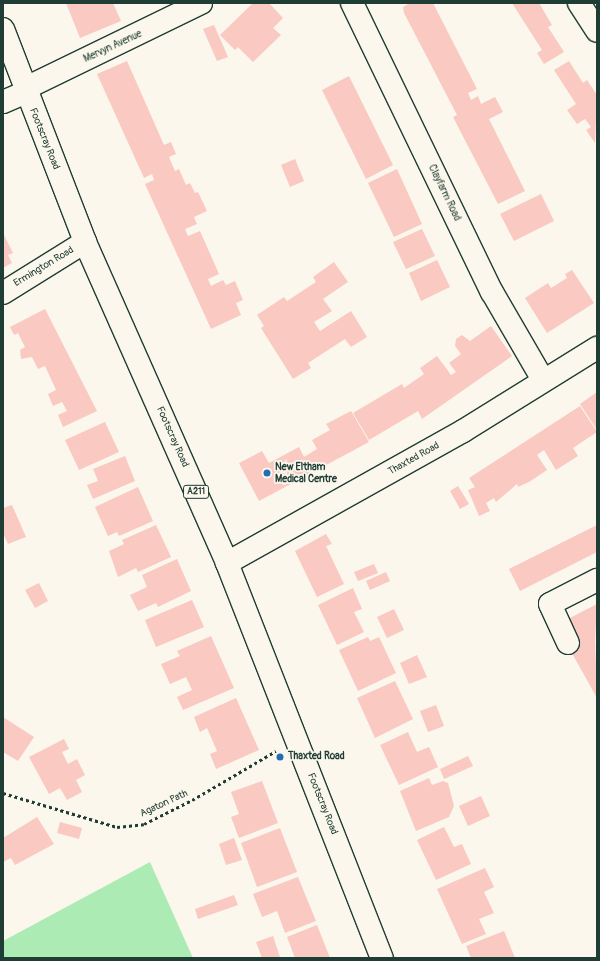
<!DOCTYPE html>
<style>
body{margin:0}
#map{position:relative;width:600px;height:961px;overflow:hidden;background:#fbf7ec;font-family:Pangolin,sans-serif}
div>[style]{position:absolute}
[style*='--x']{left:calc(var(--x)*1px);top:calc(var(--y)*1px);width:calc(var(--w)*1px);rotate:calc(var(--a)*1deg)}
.green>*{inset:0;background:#acecb4}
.building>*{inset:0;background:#f9c9c2}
.path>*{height:2.5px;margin-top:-1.25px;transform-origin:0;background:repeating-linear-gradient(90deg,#1f3d34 0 3px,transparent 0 6px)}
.roads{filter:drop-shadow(1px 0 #1f3d34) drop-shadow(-1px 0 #1f3d34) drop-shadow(0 1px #1f3d34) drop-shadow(0 -1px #1f3d34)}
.minor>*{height:22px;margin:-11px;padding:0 11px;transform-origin:11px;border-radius:11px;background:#fbf7ec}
.major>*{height:22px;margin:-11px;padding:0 11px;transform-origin:11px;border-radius:11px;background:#fbf7ec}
.dots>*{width:11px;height:11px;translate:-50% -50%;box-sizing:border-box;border:2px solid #fbf7ec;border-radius:50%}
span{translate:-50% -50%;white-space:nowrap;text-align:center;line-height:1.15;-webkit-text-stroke:3.5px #fbf7ec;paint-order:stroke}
.shield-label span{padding:1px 3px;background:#fbf7ec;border:1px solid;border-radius:3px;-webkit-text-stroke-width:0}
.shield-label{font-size:9px;color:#1f3d34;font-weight:700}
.street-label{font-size:10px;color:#1f3d34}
.poi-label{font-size:10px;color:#1f3d34;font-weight:700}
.left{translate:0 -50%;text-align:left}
.frame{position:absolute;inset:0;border:4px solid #1f3d34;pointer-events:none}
</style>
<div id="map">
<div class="green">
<div style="clip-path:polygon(150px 862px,193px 958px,3px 958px,3px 941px)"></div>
</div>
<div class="building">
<div style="clip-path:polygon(66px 3px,113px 3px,121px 21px,80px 38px)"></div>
<div style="clip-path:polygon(253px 3px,269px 3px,283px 18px,273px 28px,281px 35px,253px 62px,238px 47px,235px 50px,220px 35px)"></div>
<div style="clip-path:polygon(410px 3px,433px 3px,477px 89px,468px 93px,471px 100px,478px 96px,481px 104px,495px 97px,503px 112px,489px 119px,525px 191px,498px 204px,453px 117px,457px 115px,404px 13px,403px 7px)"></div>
<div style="clip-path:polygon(512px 3px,539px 3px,552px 25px,548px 27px,564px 52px,544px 64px,537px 53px,542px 50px)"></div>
<div style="clip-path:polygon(214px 25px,228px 57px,217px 61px,203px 29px)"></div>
<div style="clip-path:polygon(127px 61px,164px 145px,171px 142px,176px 154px,169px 157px,175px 171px,179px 169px,186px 185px,190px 183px,195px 193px,198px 192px,207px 211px,194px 217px,197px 224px,185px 229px,188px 236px,200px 231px,219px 274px,208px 279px,211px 286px,223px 280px,226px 285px,235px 281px,243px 300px,236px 303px,241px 315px,211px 329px,145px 184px,154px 180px,152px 174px,144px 178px,97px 74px)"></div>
<div style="clip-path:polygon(569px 61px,583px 83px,587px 80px,597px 95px,595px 143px,586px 130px,591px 127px,585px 119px,577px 124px,567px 110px,576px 104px,554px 70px)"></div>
<div style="clip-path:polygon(349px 76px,393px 165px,366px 179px,322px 90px)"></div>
<div style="clip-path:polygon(295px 159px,304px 181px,290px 187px,281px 165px)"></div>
<div style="clip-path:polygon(397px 169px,422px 224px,394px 237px,368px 183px)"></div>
<div style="clip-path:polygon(541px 194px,554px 221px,514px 241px,500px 214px)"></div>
<div style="clip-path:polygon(422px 229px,435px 256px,406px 269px,393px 242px)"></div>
<div style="clip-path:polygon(3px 233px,13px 253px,8px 255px,12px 263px,3px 268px)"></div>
<div style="clip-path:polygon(437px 260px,450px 287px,421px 301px,409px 273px)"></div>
<div style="clip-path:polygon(334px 262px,348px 282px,323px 299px,332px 311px,314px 322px,320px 331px,351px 311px,367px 337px,351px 347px,345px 339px,308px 363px,311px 368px,293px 379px,261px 328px,264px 326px,257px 315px,284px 297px,287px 301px,316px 282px,313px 277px)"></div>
<div style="clip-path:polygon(572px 270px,594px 303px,547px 333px,525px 298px,548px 283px,551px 288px,567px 278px,565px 274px)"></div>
<div style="clip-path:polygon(45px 309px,97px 411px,63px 427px,58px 415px,67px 411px,62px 402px,53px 406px,48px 394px,56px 390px,45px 366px,38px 369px,32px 357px,21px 359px,20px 350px,25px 347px,18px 333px,14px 335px,10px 327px)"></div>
<div style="clip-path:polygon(491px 326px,512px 356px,422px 419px,418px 411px,369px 440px,353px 413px,402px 384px,404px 388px,424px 374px,420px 368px,437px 356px,451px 375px,456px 372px,449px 363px,461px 354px,455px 346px,456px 339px,462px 335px,470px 341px)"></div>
<div style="clip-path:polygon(597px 392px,597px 430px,580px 404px)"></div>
<div style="clip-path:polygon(580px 406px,597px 432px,573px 448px,578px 456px,556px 470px,544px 450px,537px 455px,547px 470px,529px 482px,518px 487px,517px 484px,496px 502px,494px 498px,486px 503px,490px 511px,479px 516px,468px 490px,475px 487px,469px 478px)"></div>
<div style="clip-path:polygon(351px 411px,369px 442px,259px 501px,239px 463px,262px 451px,269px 463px,299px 447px,304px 457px,317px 449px,312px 440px,330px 430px,326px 424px)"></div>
<div style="clip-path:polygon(105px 422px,119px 452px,79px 470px,65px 440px)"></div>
<div style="clip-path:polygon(125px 456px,135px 481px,93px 499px,87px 485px,98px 481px,93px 469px)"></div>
<div style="clip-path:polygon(458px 486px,469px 504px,460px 509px,450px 491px)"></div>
<div style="clip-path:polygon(138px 487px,153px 521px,119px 536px,117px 532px,108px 536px,95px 507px)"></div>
<div style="clip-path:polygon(12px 505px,26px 537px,8px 544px,3px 533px,3px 508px)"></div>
<div style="clip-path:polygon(156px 525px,171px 557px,138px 572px,136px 568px,118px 577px,109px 551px,124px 544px,122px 540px)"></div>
<div style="clip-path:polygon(597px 525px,597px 552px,520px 591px,509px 569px)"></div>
<div style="clip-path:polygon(326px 534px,332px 544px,326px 546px,344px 584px,317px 597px,295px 551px)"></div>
<div style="clip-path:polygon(177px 559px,191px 591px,158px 607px,156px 603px,138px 611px,130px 595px,147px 587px,142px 575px)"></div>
<div style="clip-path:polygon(374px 564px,378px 573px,358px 581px,354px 572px)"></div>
<div style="clip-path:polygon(386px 572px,390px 581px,370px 590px,366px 581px)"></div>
<div style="clip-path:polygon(39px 583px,48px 601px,35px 608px,25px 590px)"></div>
<div style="clip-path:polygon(353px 588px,362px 609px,354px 612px,364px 632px,337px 645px,318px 605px)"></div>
<div style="clip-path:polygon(192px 600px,204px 627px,156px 647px,145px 620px)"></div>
<div style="clip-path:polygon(597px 604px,595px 641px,597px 698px,569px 648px,564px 621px)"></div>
<div style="clip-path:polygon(394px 609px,404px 630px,387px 638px,377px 617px)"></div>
<div style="clip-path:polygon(211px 636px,234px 688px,183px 710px,177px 697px,192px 690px,186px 677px,170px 684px,161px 664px,180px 656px,177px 651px)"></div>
<div style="clip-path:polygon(368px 637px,370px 641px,379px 637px,396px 673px,358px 691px,339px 650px)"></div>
<div style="clip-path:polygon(417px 655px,427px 677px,409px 684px,400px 663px)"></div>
<div style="clip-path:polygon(395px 681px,413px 719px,375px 738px,357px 698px)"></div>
<div style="clip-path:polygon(236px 698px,259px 750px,216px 769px,210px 754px,217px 751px,207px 728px,200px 732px,194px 717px)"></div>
<div style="clip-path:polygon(436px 705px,444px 726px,428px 732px,420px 711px)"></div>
<div style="clip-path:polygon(3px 717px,34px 737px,18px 761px,3px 752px)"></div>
<div style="clip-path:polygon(408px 732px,417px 752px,429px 747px,438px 767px,399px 785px,380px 745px)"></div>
<div style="clip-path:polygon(64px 739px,69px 749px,62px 752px,68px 764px,77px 759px,85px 775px,76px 780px,82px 792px,67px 800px,60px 788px,49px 794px,29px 757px)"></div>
<div style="clip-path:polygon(468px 756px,473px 766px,444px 779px,440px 769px)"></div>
<div style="clip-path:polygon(429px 778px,432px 785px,443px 781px,448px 783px,454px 806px,449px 817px,416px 831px,400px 791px)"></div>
<div style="clip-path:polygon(262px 781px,278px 823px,239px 838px,231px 817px,239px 814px,231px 792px)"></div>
<div style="clip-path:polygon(481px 796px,490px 816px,468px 826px,459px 806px)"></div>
<div style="clip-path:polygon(37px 817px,54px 844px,15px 865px,11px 858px,3px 862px,3px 838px)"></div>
<div style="clip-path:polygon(60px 822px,82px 828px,79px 839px,57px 833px)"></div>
<div style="clip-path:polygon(444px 827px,454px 847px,462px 844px,471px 864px,436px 880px,417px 840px)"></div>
<div style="clip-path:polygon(280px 828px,297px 872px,257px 887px,241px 843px)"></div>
<div style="clip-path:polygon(234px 838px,242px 860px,226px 865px,219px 844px)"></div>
<div style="clip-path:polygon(485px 868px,494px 887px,484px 892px,494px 913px,479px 919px,486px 934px,462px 944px,437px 889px)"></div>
<div style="clip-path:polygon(298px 877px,316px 921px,285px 933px,277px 911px,262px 917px,253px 894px)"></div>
<div style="clip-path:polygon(234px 895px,238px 905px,198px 919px,195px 909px)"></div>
<div style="clip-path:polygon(317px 925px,330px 958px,295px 958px,287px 937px)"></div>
<div style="clip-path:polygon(504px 931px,515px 958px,471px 958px,466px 946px)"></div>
<div style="clip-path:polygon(273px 936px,280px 957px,262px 958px,256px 942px)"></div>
</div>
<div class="path">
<div style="--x:3;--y:793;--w:119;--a:16.6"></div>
<div style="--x:117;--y:827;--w:27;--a:-6"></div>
<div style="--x:144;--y:824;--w:54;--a:-26.6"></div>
<div style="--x:192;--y:800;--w:97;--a:-30.3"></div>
</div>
<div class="roads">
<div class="minor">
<div style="--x:352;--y:3;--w:321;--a:64.2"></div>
<div style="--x:492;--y:292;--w:102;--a:59.9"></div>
<div style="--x:579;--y:3;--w:33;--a:57"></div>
<div style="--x:24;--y:89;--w:197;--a:-25.9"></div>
<div style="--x:3;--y:102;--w:25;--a:-23"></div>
<div style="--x:3;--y:293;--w:97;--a:-31.9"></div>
<div style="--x:227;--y:563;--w:270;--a:-29.2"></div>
<div style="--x:463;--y:431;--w:158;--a:-31.8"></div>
<div style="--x:568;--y:643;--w:43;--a:-114.8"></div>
<div style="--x:550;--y:604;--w:53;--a:-27.1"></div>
</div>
<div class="major">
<div style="--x:3;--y:29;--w:228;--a:68.9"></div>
<div style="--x:85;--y:242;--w:351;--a:66.1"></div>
<div style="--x:227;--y:563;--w:424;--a:68.6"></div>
</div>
</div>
<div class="dots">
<div style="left:267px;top:473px;background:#1f6fb2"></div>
<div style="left:280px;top:757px;background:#1f6fb2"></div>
</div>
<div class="shield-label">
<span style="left:196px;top:492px">A211</span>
</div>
<div class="street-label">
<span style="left:113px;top:47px;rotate:-25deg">Mervyn Avenue</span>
<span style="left:44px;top:139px;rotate:68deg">Footscray Road</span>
<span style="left:444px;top:193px;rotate:64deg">Clayfarm Road</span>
<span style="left:44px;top:267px;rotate:-31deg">Ermington Road</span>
<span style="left:172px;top:437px;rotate:66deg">Footscray Road</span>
<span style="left:414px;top:459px;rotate:-29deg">Thaxted Road</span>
<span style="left:164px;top:804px;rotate:-25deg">Agaton Path</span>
<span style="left:322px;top:804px;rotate:68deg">Footscray Road</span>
</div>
<div class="poi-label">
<span class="left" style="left:275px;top:473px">New Eltham<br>Medical Centre</span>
<span class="left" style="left:288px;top:757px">Thaxted Road</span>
</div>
<div class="frame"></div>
</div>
